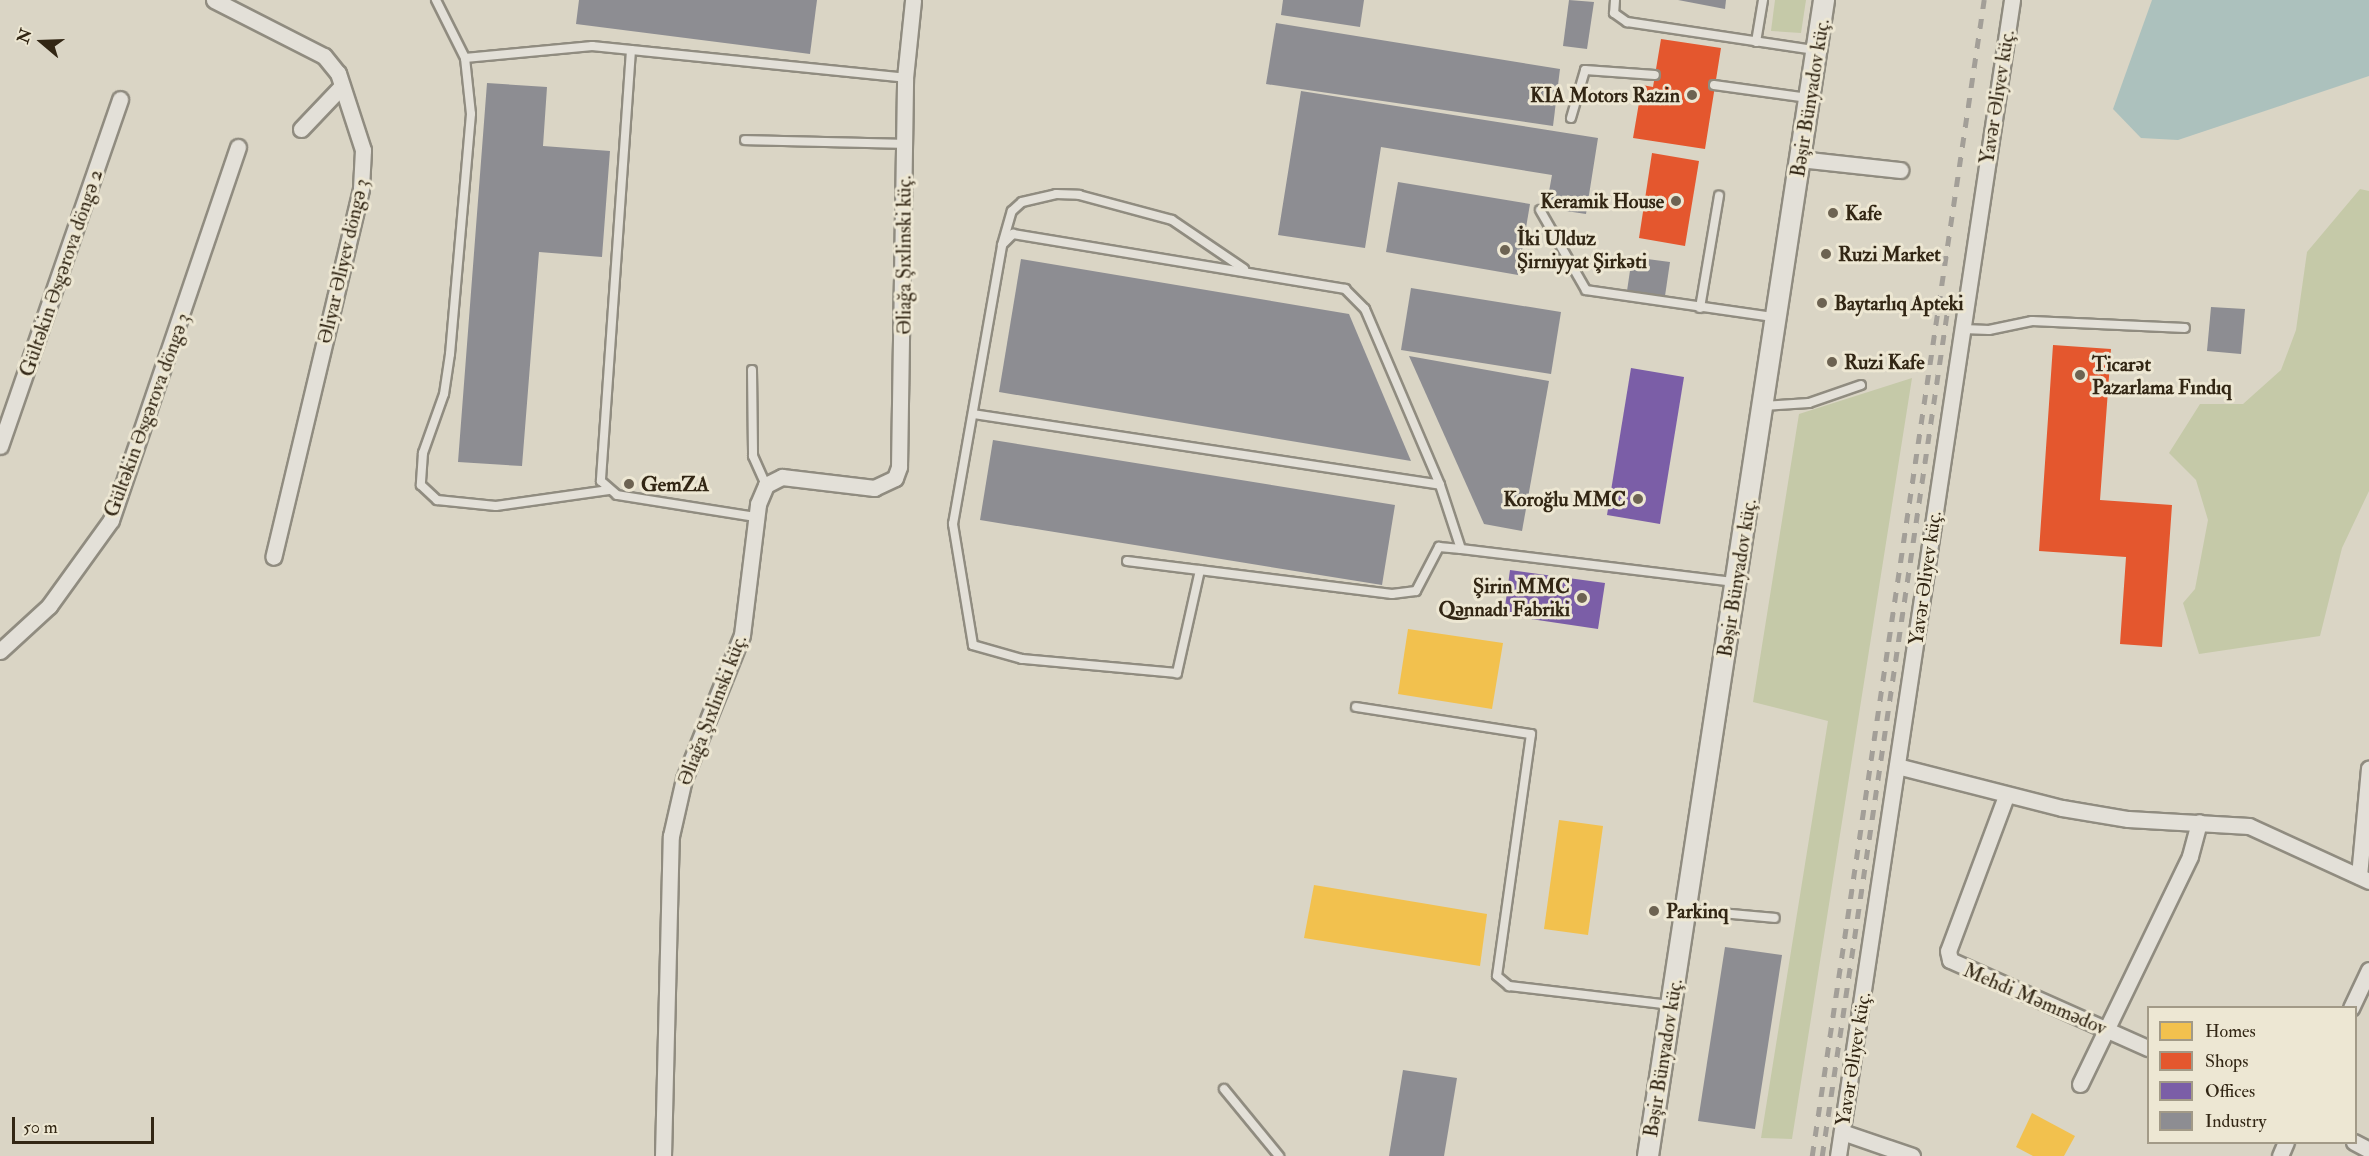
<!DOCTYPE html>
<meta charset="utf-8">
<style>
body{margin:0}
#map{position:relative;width:2369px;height:1156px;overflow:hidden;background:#dad5c5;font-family:"IM FELL Double Pica",serif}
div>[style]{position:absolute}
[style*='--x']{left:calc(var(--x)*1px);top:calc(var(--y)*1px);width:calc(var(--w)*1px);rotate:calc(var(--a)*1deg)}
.green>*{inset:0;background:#c5c9a8}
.water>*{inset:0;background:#acc1bd}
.homes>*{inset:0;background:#f2c14e}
.shops>*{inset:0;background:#e4572e}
.offices>*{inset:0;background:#7b5ea7}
.industry>*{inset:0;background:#8d8d92}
.roads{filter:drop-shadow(2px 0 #908c80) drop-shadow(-2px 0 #908c80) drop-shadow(0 2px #908c80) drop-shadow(0 -2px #908c80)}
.service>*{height:8px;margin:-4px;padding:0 4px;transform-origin:4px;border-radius:4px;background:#e3e0d8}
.minor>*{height:15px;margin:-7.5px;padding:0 7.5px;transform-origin:7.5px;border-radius:7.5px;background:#e3e0d8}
.tertiary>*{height:20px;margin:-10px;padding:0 10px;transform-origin:10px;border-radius:10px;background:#e3e0d8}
.rail>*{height:4.5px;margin-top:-2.25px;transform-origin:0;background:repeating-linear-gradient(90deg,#a39f98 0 10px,transparent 0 20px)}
.dots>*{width:16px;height:16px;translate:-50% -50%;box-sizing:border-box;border:3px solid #ede7d3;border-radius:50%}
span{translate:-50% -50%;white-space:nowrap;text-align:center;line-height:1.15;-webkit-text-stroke:6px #ede7d3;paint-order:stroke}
.poi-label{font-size:20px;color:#322614;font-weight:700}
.right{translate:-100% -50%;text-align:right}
.left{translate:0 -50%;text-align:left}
.street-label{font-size:20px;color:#322614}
.legend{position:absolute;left:2147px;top:1006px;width:210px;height:138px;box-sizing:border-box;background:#ede7d3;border:2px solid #a29a87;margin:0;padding:8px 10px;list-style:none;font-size:18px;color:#322614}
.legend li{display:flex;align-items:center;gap:12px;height:30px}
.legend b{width:30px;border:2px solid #a29a87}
.north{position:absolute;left:12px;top:12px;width:60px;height:60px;-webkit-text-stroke:4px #ede7d3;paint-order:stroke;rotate:289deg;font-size:16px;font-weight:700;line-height:24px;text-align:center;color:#322614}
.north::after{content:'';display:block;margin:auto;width:21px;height:27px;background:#322614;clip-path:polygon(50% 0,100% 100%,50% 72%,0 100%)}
.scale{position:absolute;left:12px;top:1117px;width:142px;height:27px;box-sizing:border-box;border:3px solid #322614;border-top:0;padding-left:8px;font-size:18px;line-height:21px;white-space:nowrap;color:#322614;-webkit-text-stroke:4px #ede7d3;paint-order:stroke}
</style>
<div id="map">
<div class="green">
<div style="clip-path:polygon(1775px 0,1806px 0,1801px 33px,1771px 31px)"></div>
<div style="clip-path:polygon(2360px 189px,2369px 191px,2369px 491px,2342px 548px,2320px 636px,2199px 654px,2183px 603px,2195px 589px,2208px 520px,2196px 480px,2169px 453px,2200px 404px,2243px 404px,2281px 370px,2296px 330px,2307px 252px)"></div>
<div style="clip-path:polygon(1912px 378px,1792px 1139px,1761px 1138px,1828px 721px,1753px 702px,1799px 414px)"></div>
</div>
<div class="water">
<div style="clip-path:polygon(2152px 0,2369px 0,2369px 76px,2178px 140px,2141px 138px,2113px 109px)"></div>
</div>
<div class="homes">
<div style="clip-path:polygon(1408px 629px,1503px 643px,1492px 709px,1398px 694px)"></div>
<div style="clip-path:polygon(1559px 820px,1603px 826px,1588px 935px,1544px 929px)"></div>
<div style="clip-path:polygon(1314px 885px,1487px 914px,1480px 966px,1304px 938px)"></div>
<div style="clip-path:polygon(2032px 1113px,2075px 1136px,2064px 1156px,2033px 1156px,2016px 1147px)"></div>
</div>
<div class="shops">
<div style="clip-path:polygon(1661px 39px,1721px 48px,1705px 149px,1633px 138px,1642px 85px,1653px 87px)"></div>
<div style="clip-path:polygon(1652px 153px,1699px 161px,1685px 246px,1639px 238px)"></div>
<div style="clip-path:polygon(2053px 345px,2111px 349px,2100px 500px,2172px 505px,2162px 647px,2120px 644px,2126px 557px,2039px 551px)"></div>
</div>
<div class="offices">
<div style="clip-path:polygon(1631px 368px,1684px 377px,1660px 524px,1607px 515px)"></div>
<div style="clip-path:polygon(1510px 570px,1605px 583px,1598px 629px,1504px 615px)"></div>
</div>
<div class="industry">
<div style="clip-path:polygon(579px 0,817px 0,810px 54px,576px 24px)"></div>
<div style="clip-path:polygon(1283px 0,1364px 0,1360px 27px,1281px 15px)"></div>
<div style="clip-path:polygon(1569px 0,1594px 2px,1587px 49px,1563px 46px)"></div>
<div style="clip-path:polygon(1678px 0,1726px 0,1725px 9px)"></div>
<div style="clip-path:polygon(1276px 23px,1560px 69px,1553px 126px,1266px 84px)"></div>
<div style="clip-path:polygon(487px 83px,547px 87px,543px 146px,610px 151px,602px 257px,539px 252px,522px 466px,458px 462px)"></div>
<div style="clip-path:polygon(1301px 91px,1598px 138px,1586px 214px,1546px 208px,1552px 175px,1381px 147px,1365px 248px,1278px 235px)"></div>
<div style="clip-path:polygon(1398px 182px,1530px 204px,1518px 275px,1386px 252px)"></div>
<div style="clip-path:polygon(1632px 257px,1670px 262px,1665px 296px,1627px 291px)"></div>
<div style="clip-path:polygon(1021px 259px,1349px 314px,1411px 461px,999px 392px)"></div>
<div style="clip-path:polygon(1411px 288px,1561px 312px,1551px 374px,1401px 350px)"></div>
<div style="clip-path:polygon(2211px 307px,2245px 309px,2241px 354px,2207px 351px)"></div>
<div style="clip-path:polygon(1409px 356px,1549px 381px,1522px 531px,1484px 524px)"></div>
<div style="clip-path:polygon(993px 440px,1395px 505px,1382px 585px,980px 520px)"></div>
<div style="clip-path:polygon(1725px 947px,1782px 955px,1755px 1129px,1698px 1121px)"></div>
<div style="clip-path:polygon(1403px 1070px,1457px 1078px,1444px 1156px,1389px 1156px)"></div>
</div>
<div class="roads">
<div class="service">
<div style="--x:436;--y:0;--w:65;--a:63.4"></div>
<div style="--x:465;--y:58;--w:56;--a:83.9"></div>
<div style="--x:471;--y:114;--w:241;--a:95"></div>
<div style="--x:450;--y:354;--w:40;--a:98.5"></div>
<div style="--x:444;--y:394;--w:63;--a:109.6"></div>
<div style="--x:423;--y:453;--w:32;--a:94"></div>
<div style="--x:421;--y:485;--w:22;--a:43"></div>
<div style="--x:437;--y:500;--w:59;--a:5.8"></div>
<div style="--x:496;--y:506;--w:114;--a:-8.1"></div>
<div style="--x:1615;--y:0;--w:13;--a:94"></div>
<div style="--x:1614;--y:13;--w:16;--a:35"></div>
<div style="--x:1627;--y:22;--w:190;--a:8.5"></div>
<div style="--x:1756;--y:42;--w:43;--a:-80.5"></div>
<div style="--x:631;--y:50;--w:432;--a:94"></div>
<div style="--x:601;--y:481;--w:21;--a:41"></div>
<div style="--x:617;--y:495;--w:141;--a:9"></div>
<div style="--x:465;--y:58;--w:128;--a:-5.4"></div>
<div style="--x:592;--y:46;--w:315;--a:5.8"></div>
<div style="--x:1714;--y:85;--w:95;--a:7.9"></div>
<div style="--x:1571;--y:118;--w:50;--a:-73.7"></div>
<div style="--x:1585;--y:70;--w:70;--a:4.1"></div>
<div style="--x:745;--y:140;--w:160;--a:1.4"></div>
<div style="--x:1540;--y:210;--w:92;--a:60.1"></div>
<div style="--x:1586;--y:290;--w:190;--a:8.2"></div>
<div style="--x:1002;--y:245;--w:35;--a:-74"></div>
<div style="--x:1012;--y:211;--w:13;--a:-42"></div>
<div style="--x:1022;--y:202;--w:35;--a:-13"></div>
<div style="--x:1056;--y:194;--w:23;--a:2"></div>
<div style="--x:1079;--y:195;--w:96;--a:15"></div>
<div style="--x:1172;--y:220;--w:87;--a:34.2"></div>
<div style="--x:1700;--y:308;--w:114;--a:-80.4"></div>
<div style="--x:1963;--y:329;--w:26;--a:2"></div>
<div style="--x:1989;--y:330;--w:44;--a:-11.8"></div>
<div style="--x:2032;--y:321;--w:153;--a:2.6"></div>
<div style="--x:752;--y:370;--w:86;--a:89.3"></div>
<div style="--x:753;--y:456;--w:32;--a:66"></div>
<div style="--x:1763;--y:406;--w:46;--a:-3.7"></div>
<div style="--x:1809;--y:403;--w:55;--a:-19.1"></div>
<div style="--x:973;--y:414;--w:472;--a:8.6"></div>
<div style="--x:1127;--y:561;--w:267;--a:7.1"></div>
<div style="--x:1392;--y:594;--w:24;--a:-7"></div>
<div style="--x:1416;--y:591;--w:50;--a:-62.4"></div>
<div style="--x:1439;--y:547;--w:22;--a:5"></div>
<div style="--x:1200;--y:570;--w:106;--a:102.6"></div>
<div style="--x:1177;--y:673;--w:156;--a:-174.8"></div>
<div style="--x:1022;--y:659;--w:51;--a:-164.1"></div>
<div style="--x:973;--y:645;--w:123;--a:-99.4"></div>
<div style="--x:953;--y:524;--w:283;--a:-80"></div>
<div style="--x:1002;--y:245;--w:16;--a:-45"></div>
<div style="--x:1013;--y:234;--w:337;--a:9.4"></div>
<div style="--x:1345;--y:289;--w:28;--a:45"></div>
<div style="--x:1365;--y:309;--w:191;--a:66.9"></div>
<div style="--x:1440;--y:485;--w:67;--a:71.8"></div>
<div style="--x:1461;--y:549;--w:276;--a:6.9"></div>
<div style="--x:1356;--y:707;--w:177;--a:8.8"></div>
<div style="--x:1531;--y:734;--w:244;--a:98"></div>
<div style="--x:1497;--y:976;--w:16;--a:40"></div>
<div style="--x:1509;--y:986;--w:162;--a:6.7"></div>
<div style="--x:1687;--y:910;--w:88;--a:5.2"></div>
<div style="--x:1224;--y:1089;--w:87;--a:50.6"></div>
</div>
<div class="minor">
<div style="--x:214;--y:0;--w:123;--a:27"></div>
<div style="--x:324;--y:56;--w:22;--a:51"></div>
<div style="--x:338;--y:73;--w:81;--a:72"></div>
<div style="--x:363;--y:150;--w:39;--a:93"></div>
<div style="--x:361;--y:189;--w:378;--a:103.4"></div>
<div style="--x:301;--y:129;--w:59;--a:-46.4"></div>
<div style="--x:1800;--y:159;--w:101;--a:6.3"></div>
<div style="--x:0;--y:446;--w:367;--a:-70.9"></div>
<div style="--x:0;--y:651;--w:67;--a:-42.6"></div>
<div style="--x:49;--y:606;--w:106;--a:-54.2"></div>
<div style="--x:111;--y:520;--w:394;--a:-71.2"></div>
<div style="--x:1897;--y:766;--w:170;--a:14.3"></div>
<div style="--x:2062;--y:808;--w:67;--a:9.5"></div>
<div style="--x:2128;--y:819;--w:121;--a:3.3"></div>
<div style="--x:2249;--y:826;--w:132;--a:24.6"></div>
<div style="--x:2006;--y:796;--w:165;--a:110.5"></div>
<div style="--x:1948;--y:951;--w:9;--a:77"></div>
<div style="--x:1950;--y:960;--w:217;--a:24"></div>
<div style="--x:2359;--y:876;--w:108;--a:-84.7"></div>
<div style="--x:2351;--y:1008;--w:42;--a:-64.7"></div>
<div style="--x:2080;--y:1084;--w:253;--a:-64.2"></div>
<div style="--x:2190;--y:856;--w:35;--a:-75"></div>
<div style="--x:1842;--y:1132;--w:74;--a:18.9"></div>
<div style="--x:2354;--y:1142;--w:17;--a:28"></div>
<div style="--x:663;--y:1156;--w:320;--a:-88.6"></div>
<div style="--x:671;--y:836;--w:58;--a:-77.2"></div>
<div style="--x:684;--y:779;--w:155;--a:-68.1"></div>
<div style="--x:742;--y:635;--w:132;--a:-83"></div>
<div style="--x:758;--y:504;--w:21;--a:-67"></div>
<div style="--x:766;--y:485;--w:18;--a:-27"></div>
<div style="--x:782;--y:477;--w:93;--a:6.8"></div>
<div style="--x:874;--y:488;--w:23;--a:-25"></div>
<div style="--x:895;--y:478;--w:12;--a:-70"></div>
<div style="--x:899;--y:467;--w:389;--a:-89.1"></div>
<div style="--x:905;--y:78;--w:78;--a:-84.1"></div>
<div style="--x:1838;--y:1156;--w:1169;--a:-81.44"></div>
<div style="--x:2280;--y:1156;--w:15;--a:-67"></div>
</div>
<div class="tertiary">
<div style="--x:1648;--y:1156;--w:1169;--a:-81.34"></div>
</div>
</div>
<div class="rail">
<div style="--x:1812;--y:1156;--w:1169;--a:-81.54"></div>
<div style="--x:1822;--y:1156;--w:852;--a:-81.57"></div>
</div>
<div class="dots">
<div style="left:1692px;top:95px;background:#6d6352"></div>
<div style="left:1676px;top:201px;background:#6d6352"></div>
<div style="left:1833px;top:213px;background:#6d6352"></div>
<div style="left:1505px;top:250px;background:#6d6352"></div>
<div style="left:1826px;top:254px;background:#6d6352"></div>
<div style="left:1822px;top:303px;background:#6d6352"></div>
<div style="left:1832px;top:362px;background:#6d6352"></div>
<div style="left:2080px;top:375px;background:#6d6352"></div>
<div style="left:629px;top:484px;background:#6d6352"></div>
<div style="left:1638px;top:499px;background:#6d6352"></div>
<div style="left:1582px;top:598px;background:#6d6352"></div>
<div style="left:1654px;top:911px;background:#6d6352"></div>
</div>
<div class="poi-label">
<span class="right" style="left:1680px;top:95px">KIA Motors Razin</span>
<span class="right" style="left:1664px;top:201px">Keramik House</span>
<span class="left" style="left:1845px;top:213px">Kafe</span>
<span class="left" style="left:1517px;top:250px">İki Ulduz<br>Şirniyyat Şirkəti</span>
<span class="left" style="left:1838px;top:254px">Ruzi Market</span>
<span class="left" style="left:1834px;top:303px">Baytarlıq Apteki</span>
<span class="left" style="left:1844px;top:362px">Ruzi Kafe</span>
<span class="left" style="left:2092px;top:376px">Ticarət<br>Pazarlama Fındıq</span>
<span class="left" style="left:641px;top:484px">GemZA</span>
<span class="right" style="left:1626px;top:499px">Koroğlu MMC</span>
<span class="right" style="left:1570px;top:598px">Şirin MMC<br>Qənnadı Fabriki</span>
<span class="left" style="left:1666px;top:911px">Parkinq</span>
</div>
<div class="street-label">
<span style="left:1997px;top:97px;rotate:-81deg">Yavər Əliyev küç.</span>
<span style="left:1810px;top:98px;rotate:-81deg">Bəşir Bünyadov küç.</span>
<span style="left:904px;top:255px;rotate:-90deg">Əliağa Şıxlinski küç.</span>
<span style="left:343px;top:261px;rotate:-77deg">Əliyar Əliyev döngə 3</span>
<span style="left:61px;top:273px;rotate:-71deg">Gültəkin Əsgərova döngə 2</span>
<span style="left:147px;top:415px;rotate:-70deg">Gültəkin Əsgərova döngə 3</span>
<span style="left:1737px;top:578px;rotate:-81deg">Bəşir Bünyadov küç.</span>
<span style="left:1925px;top:578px;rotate:-82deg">Yavər Əliyev küç.</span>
<span style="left:712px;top:710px;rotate:-69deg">Əliağa Şıxlinski küç.</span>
<span style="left:2035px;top:999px;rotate:23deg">Mehdi Məmmədov</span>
<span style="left:1663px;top:1058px;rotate:-81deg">Bəşir Bünyadov küç.</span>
<span style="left:1853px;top:1059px;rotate:-81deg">Yavər Əliyev küç.</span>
</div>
<ul class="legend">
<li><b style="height:16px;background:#f2c14e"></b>Homes</li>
<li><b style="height:16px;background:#e4572e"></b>Shops</li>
<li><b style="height:16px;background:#7b5ea7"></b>Offices</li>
<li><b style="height:16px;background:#8d8d92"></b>Industry</li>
</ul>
<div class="north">N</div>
<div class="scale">50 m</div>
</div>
